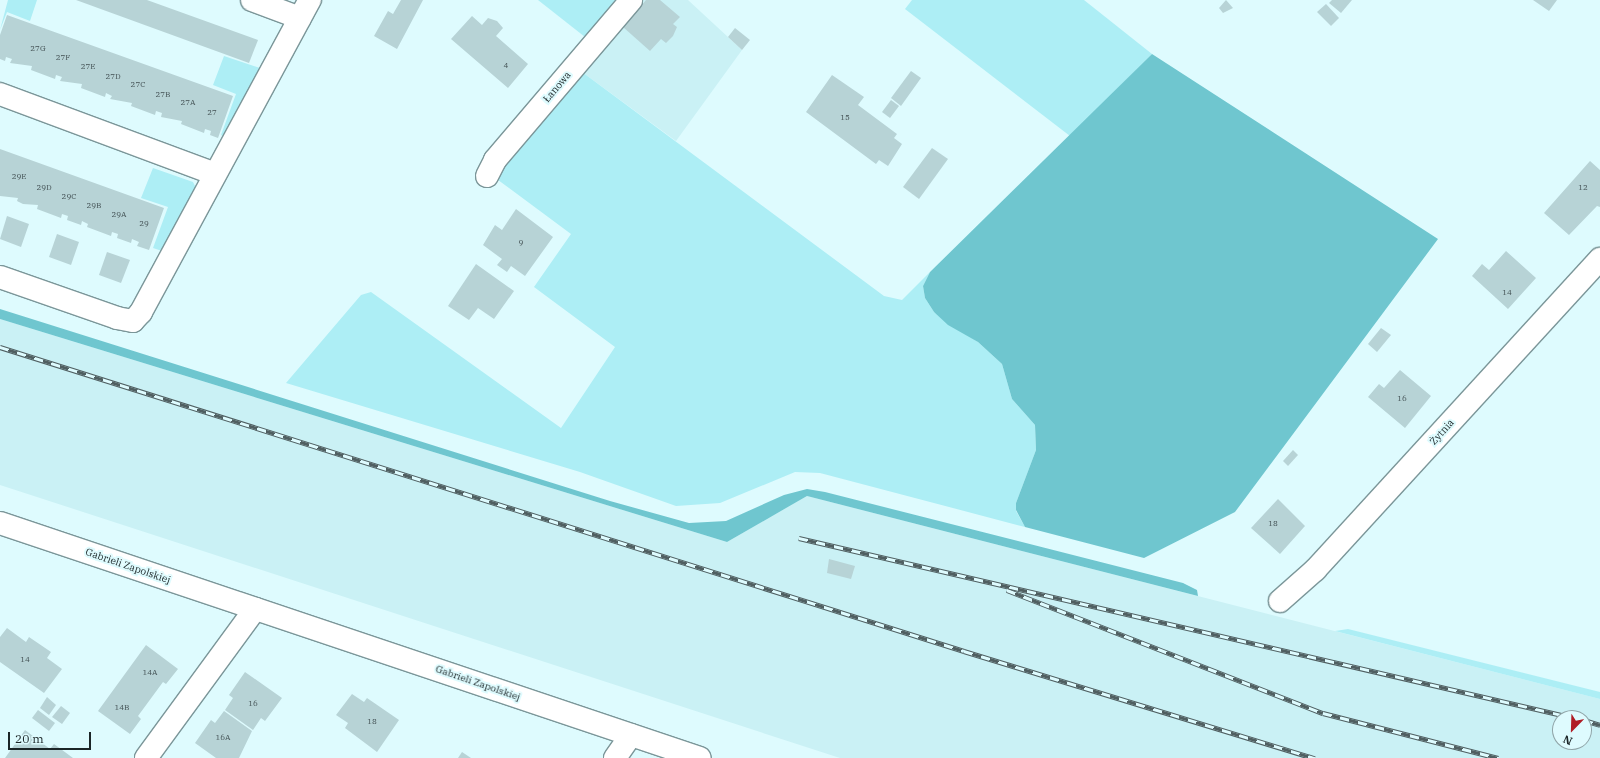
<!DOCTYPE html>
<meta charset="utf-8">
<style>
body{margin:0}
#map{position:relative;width:1600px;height:758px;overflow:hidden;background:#defbfe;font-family:"IBM Plex Serif",serif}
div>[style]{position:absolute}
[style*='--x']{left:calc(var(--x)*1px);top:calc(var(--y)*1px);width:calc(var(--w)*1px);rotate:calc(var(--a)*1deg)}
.built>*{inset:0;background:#caf1f5}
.green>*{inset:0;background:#adeef5}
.forest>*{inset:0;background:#6fc6cf}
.building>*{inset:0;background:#b7d3d6}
.roads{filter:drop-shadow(1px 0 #7b9699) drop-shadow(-1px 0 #7b9699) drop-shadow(0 1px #7b9699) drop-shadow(0 -1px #7b9699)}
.minor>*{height:22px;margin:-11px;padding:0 11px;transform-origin:11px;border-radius:11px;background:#fff}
.rail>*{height:4.5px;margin-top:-2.25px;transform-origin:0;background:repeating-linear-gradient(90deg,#defbfe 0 9px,#505f61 0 18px);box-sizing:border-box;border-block:1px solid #505f61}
span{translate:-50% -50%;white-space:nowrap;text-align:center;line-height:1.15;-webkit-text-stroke:4px #defbfe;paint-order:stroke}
.number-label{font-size:8px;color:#425053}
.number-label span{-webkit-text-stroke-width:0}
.street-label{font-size:10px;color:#1b2527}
.north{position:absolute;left:1552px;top:710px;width:40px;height:40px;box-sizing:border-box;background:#defbfe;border:1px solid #90a5a8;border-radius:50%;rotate:203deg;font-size:11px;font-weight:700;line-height:16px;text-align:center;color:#1b2527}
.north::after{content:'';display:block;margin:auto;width:14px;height:18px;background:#af1d26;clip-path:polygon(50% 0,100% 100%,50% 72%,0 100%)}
.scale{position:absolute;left:8px;top:732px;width:83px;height:18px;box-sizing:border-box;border:2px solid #1b2527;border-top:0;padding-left:5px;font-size:12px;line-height:14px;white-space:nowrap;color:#1b2527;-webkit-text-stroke:3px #defbfe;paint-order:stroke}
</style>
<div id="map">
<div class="built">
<div style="clip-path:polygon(640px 0,688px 0,742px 50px,676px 141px,582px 72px)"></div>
<div style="clip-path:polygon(evenodd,0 319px,727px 542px,807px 496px,1600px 699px,1600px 758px,840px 758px,0 485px,0 319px,1560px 718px,1584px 718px,1584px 742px,1560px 742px,1560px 718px)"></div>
</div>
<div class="green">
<div style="clip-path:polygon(8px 0,37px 0,30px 21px,7px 12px,0 30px)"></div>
<div style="clip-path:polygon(538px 0,617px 0,585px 37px)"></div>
<div style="clip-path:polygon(912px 0,1084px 0,1152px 54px,1070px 136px,905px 9px)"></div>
<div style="clip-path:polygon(224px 56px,263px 69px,225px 137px,221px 135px,236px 94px,213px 85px)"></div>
<div style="clip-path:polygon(582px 72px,884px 296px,902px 300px,930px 272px,923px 286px,925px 298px,934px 312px,978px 342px,1002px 364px,1012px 399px,1035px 425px,1036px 450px,1016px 503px,1016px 511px,1025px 527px,820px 473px,795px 472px,720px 503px,676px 506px,580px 472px,286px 383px,361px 295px,371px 292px,561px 428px,615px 347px,534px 287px,571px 234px,494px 177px)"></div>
<div style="clip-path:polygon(153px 168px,193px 182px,197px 190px,162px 251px,153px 248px,168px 207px,141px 198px)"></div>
<div style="clip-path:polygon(1348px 629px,1600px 692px,1600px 699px,1335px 631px)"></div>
</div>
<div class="forest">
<div style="clip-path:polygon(1152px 54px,1438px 239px,1235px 512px,1144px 558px,1025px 527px,1016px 510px,1016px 503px,1036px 450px,1035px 425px,1012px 399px,1002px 364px,978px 342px,948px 325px,934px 312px,925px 298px,923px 286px,930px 272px)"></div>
<div style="clip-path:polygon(0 309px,610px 501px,689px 523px,726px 521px,784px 495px,807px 489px,825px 492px,1183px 583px,1197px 590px,1198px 596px,807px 496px,727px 542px,0 319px)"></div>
</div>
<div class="building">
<div style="clip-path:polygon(76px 0,147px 0,258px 40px,249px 63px)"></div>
<div style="clip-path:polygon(401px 0,423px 0,397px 49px,374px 36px,388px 11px,393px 14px)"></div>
<div style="clip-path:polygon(646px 0,660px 0,680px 17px,673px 24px,677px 27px,673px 36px,666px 43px,661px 39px,650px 51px,623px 27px)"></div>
<div style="clip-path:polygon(1226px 0,1233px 8px,1223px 13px,1219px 8px)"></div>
<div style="clip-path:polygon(1332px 0,1352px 0,1341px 13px,1329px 3px)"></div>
<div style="clip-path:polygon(1533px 0,1557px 0,1549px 11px)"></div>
<div style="clip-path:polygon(1326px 4px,1339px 18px,1331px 26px,1317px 12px)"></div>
<div style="clip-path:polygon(7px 15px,233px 96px,218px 138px,210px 135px,211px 131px,205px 129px,204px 133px,181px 124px,182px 121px,161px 117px,162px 113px,156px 111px,155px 115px,131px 106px,132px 103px,110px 99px,112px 96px,106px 93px,105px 97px,81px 88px,82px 84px,60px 81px,62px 77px,56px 75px,55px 79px,31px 70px,32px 66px,10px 63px,12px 59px,6px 57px,5px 61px,0 59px,0 35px)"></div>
<div style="clip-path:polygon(472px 16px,482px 25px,488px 18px,497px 21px,503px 28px,496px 36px,528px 64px,508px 88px,451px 39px)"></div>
<div style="clip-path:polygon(735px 28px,750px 40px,742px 50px,728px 37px)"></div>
<div style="clip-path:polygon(911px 71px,921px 78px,901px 106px,891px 98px)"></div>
<div style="clip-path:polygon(832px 75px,864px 97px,858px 105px,897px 134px,894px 138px,902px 144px,888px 166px,879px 160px,876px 164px,806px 112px)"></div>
<div style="clip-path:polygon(891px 100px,899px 106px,890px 118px,882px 112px)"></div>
<div style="clip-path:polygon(932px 148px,948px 159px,919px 199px,903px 187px)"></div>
<div style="clip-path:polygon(0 149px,164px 208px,149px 250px,137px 246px,139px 242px,132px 239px,131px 243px,117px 238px,118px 234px,112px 232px,111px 236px,87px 227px,88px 224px,82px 221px,81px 225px,67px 220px,68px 216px,62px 214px,61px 218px,37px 209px,38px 205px,23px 204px,17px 201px,18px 198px,0 196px)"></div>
<div style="clip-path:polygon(1590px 161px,1600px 170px,1600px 207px,1597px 206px,1569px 235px,1544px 213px)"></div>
<div style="clip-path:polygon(516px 209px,553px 237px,525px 276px,511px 266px,507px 272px,497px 265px,502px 259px,483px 245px,495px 225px,502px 230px)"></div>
<div style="clip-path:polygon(7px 216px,29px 224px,21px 247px,0 239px)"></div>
<div style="clip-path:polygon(57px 234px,79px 242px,71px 265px,49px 257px)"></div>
<div style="clip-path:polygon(1506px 251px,1536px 278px,1508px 309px,1472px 276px,1482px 264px,1489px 270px)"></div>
<div style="clip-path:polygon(107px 252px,130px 260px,121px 283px,99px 275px)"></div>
<div style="clip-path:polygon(476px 264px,514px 291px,494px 319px,478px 308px,469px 320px,448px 306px)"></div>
<div style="clip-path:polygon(1381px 328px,1391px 335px,1377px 352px,1368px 344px)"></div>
<div style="clip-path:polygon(1400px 370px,1431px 396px,1405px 428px,1368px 397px,1379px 384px,1384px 388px)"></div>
<div style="clip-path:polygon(1293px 450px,1298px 455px,1288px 466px,1283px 461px)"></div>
<div style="clip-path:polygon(1278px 499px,1305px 526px,1280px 554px,1251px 528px)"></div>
<div style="clip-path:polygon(829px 559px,855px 566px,851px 579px,827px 573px)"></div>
<div style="clip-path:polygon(7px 628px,26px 642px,29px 637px,51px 652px,47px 658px,62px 669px,44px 693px,0 662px,0 637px)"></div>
<div style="clip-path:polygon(146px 645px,178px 669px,166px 684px,163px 682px,138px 716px,141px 719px,130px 734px,98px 711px)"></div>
<div style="clip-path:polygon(245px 672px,282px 698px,265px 721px,261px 718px,253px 730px,225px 710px,233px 698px,229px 695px)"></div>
<div style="clip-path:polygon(352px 694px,364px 702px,367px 698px,399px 720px,377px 752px,345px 728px,348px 723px,336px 715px)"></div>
<div style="clip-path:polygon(47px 697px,56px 705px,49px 715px,40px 708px)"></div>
<div style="clip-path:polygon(61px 706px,70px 713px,62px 724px,52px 717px)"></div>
<div style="clip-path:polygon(38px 710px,55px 723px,49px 731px,32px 718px)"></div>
<div style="clip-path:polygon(224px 711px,252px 731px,239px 758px,216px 758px,195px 743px,211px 720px,215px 723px)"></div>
<div style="clip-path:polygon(25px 730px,50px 749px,54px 744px,73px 758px,5px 758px)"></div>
<div style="clip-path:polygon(462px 752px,471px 758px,458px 758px)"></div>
</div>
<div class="roads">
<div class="minor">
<div style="--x:252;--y:0;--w:51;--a:20.6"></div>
<div style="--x:0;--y:94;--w:229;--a:20.4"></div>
<div style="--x:487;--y:176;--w:18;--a:-63"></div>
<div style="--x:495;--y:160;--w:210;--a:-49.6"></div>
<div style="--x:0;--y:277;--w:124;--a:19.3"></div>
<div style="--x:117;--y:318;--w:16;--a:11"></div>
<div style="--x:133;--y:321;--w:12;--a:-48"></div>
<div style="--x:141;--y:312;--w:355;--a:-61.6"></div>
<div style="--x:0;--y:523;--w:738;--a:18.56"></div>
<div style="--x:1280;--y:601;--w:47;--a:-41.5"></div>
<div style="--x:1315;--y:570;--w:422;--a:-47.5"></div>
<div style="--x:146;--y:758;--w:185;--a:-53.8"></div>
<div style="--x:615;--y:758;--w:28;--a:-55"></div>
</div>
</div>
<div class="rail">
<div style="--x:0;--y:347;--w:1011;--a:17.5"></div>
<div style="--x:964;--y:651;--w:367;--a:17"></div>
<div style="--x:799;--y:538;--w:797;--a:13.06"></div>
<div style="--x:1007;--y:590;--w:339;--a:21.3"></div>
<div style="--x:1323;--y:713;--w:181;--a:14.4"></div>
<div style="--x:1584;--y:720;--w:17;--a:17"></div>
</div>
<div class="number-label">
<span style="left:38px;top:49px">27G</span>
<span style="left:63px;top:58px">27F</span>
<span style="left:506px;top:66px">4</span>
<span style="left:88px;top:67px">27E</span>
<span style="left:113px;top:77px">27D</span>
<span style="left:138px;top:85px">27C</span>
<span style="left:163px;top:95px">27B</span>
<span style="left:188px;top:103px">27A</span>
<span style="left:212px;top:113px">27</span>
<span style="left:845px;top:118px">15</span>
<span style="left:19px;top:177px">29E</span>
<span style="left:44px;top:188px">29D</span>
<span style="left:1583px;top:188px">12</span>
<span style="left:69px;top:197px">29C</span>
<span style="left:94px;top:206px">29B</span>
<span style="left:119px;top:215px">29A</span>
<span style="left:144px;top:224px">29</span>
<span style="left:521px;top:243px">9</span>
<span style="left:1507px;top:293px">14</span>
<span style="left:1402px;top:399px">16</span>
<span style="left:1273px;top:524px">18</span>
<span style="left:25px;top:660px">14</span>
<span style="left:150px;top:673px">14A</span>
<span style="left:253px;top:704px">16</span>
<span style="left:122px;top:708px">14B</span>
<span style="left:372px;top:722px">18</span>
<span style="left:223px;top:738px">16A</span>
</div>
<div class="street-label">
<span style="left:557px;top:87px;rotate:-50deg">Łanowa</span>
<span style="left:1442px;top:432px;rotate:-48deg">Żytnia</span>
<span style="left:128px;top:566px;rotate:19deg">Gabrieli Zapolskiej</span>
<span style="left:478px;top:683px;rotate:19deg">Gabrieli Zapolskiej</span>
</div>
<div class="north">N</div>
<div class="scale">20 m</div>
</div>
